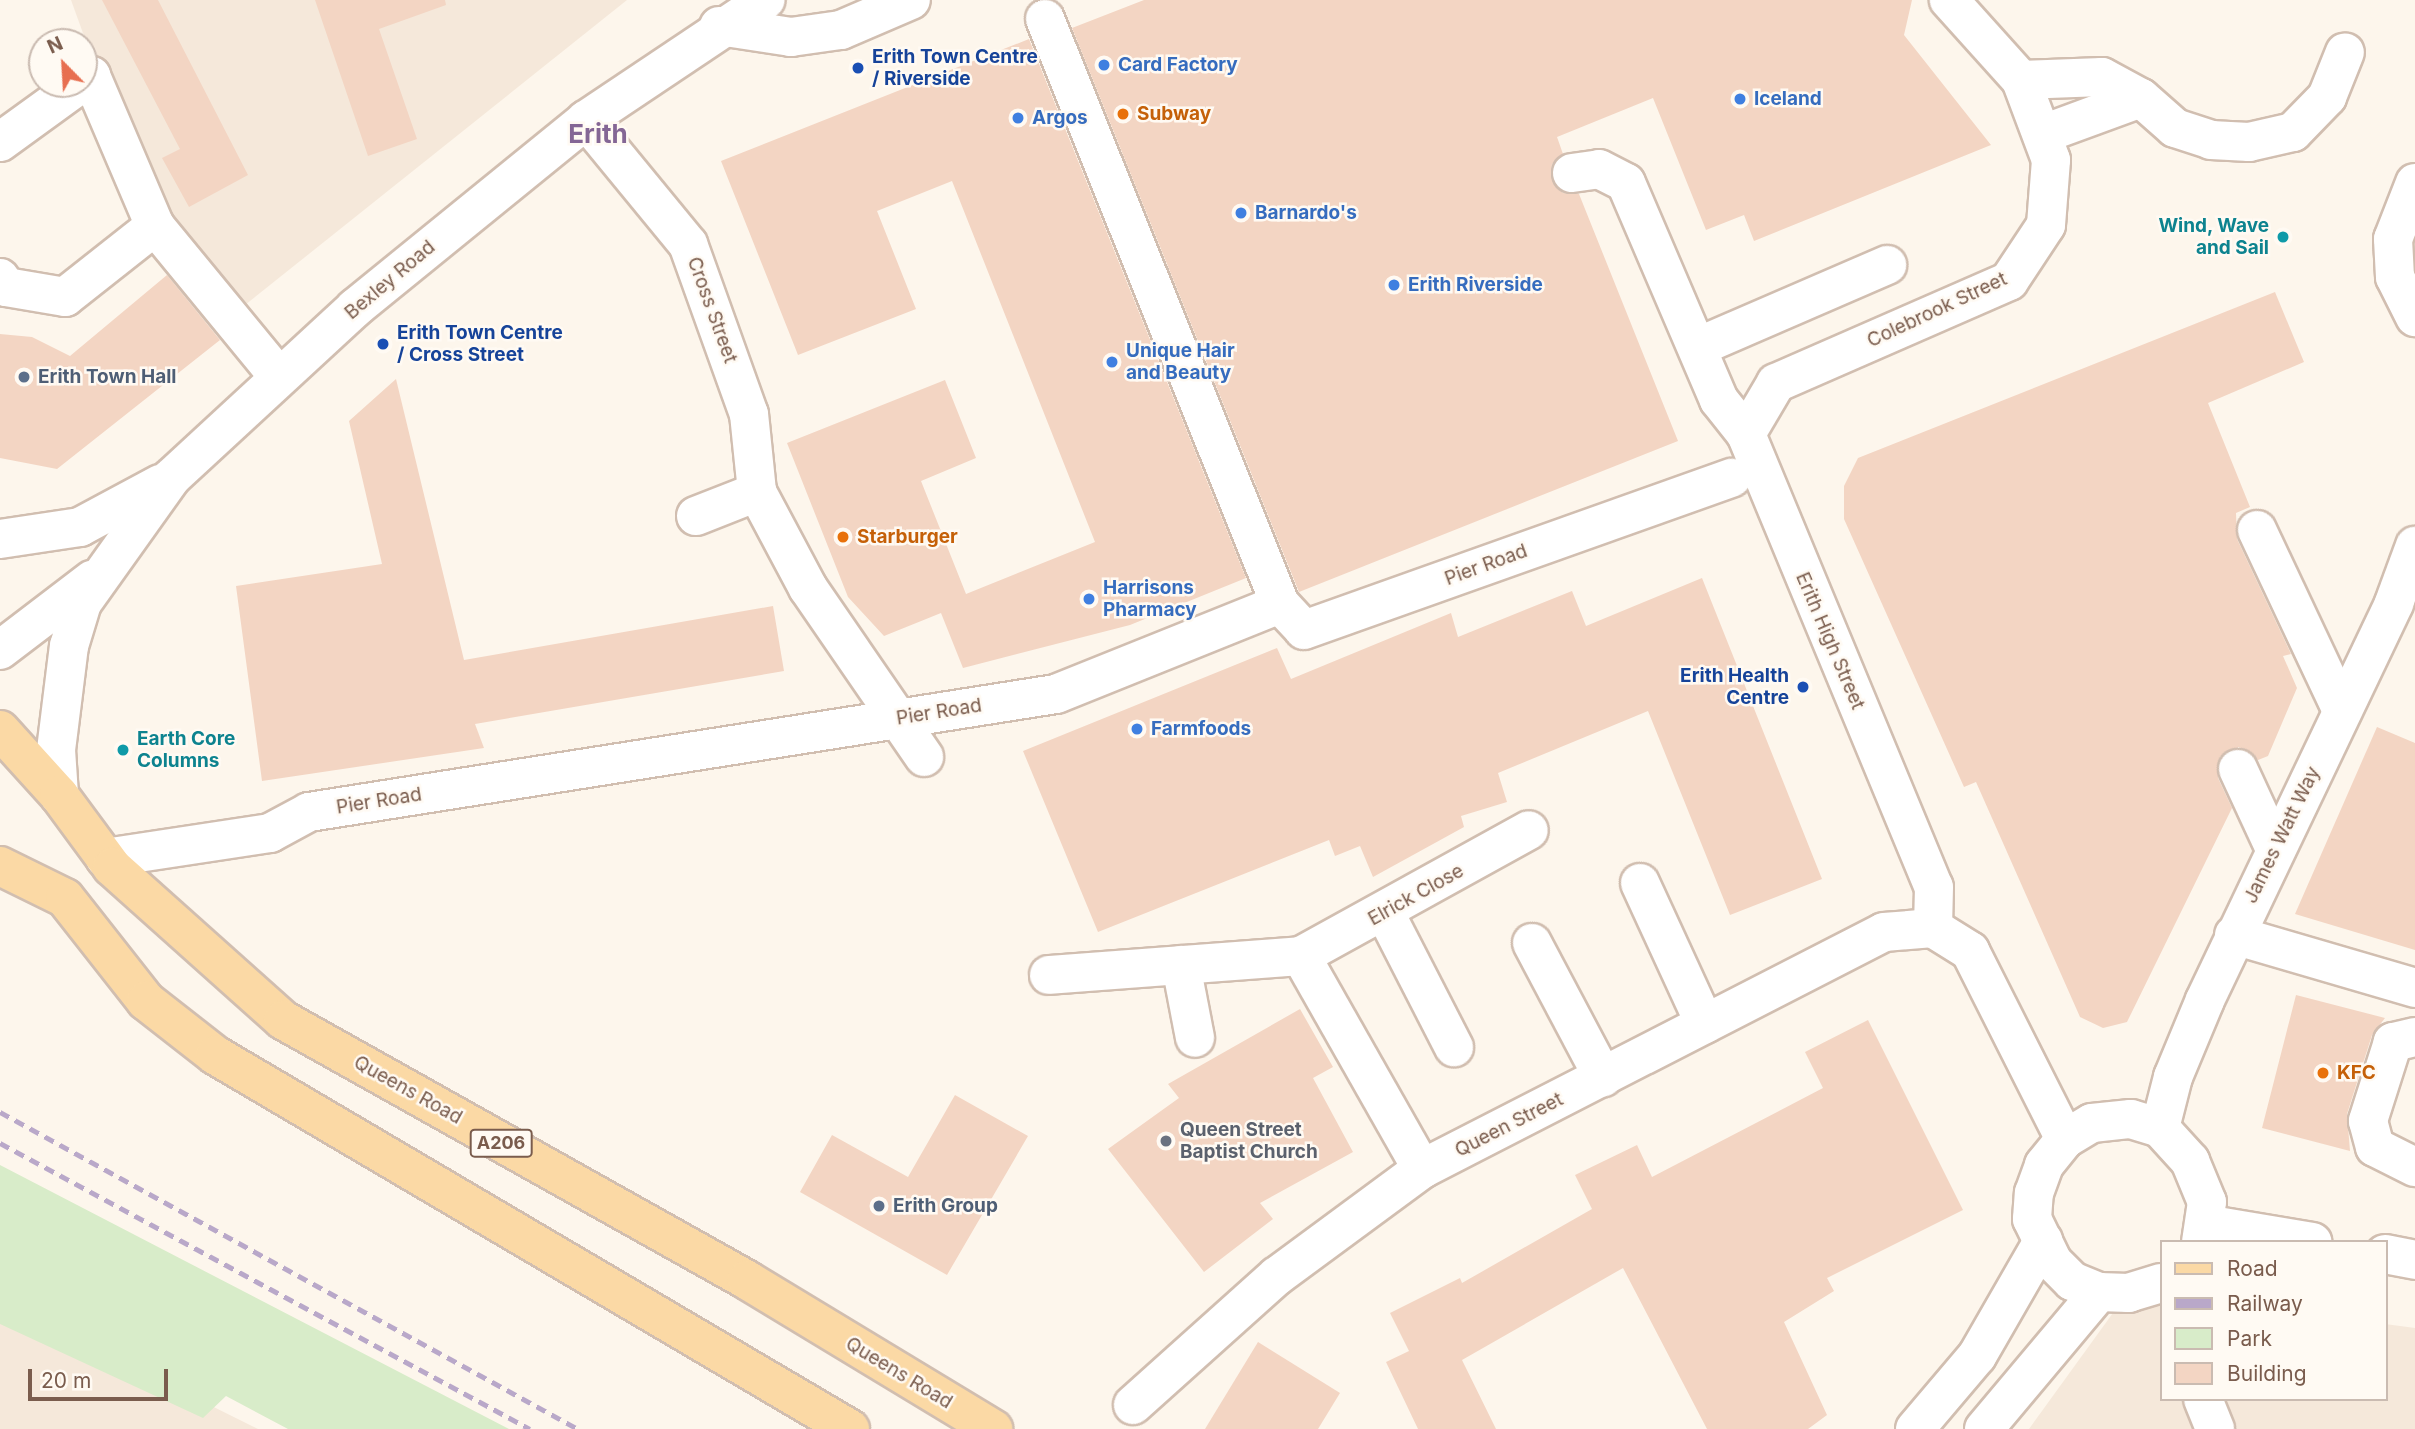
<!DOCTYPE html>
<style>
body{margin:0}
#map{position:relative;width:2415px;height:1429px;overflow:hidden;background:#fdf6ec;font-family:Inter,sans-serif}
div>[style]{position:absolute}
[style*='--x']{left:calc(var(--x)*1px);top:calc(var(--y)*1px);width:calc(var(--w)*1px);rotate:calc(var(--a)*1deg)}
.residential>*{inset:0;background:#f5e8da}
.green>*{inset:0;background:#d8ecc9}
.building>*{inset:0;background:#f3d5c3}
.roads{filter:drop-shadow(2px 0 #d1beb0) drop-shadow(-2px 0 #d1beb0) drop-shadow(0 2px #d1beb0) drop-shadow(0 -2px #d1beb0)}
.minor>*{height:38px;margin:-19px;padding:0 19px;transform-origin:19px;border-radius:19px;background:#fff}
.major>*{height:38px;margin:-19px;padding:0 19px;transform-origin:19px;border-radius:19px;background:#fbd9a5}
.rail>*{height:5px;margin-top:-2.5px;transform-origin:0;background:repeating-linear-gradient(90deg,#b9a8c9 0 10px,transparent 0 17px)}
.dots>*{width:19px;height:19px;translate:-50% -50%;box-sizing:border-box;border:4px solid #fffaf3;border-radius:50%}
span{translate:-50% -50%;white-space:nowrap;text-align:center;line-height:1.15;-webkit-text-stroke:5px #fffaf3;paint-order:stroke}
.shield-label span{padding:2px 5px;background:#fffaf3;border:2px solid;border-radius:5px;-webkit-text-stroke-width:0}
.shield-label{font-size:18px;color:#7a5c4d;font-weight:700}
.transit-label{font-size:19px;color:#164399;font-weight:700}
.left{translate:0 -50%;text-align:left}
.right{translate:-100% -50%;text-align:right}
.shop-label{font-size:19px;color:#366cbe;font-weight:700}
.food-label{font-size:19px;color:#c56008;font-weight:700}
.culture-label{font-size:19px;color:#0d838f;font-weight:700}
.street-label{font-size:19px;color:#7a5c4d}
.service-label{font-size:19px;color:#4e5e75;font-weight:700}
.worship-label{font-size:19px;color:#5b616d;font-weight:700}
.district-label{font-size:26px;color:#846695;font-weight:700}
.legend{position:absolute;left:2160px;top:1240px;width:228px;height:161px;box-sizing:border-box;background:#fffaf3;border:2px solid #cabbb1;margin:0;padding:9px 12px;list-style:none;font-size:21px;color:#7a5c4d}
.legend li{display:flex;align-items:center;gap:14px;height:35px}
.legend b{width:35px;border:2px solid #cabbb1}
.north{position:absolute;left:28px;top:28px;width:70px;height:70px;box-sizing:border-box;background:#fffaf3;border:2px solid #cabbb1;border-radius:50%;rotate:336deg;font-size:19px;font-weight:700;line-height:28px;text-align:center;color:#7a5c4d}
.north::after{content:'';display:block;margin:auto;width:24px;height:32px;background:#e76f51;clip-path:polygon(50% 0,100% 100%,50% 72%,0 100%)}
.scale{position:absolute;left:28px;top:1369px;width:140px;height:32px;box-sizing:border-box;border:4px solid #7a5c4d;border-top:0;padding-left:9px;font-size:21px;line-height:24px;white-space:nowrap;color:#7a5c4d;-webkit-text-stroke:5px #fffaf3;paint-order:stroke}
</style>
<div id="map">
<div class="residential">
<div style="clip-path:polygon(71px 0,627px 0,245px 305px,142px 196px)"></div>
<div style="clip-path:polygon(2131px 1288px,2161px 1292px,2161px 1399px,2385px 1399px,2385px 1324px,2415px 1328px,2415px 1429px,2029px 1429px)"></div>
<div style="clip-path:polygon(0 1301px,258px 1429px,0 1429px)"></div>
</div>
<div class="green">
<div style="clip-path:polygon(0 1165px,509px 1429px,288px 1429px,226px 1396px,203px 1418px,0 1324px)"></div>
</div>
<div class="building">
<div style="clip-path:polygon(102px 0,158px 0,248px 175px,189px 207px,162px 158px,180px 149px)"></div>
<div style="clip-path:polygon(315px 0,445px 0,446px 5px,379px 29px,417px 139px,368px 156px)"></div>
<div style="clip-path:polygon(1144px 0,1912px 0,1904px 35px,1991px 145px,1754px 241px,1744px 215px,1706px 230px,1653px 98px,1557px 137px,1563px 154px,1552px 164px,1551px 177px,1563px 193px,1579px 194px,1678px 441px,1299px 592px,1072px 28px)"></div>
<div style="clip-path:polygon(1029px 39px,1246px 578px,1130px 625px,963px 668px,941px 613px,884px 636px,848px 597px,787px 443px,945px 380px,976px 458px,921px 481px,966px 594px,1095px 542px,952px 181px,877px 211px,916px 309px,798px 355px,721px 161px)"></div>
<div style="clip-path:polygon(167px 275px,220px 340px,57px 469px,0 458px,0 334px,32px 337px,70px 356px)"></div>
<div style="clip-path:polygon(2275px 292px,2304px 362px,2208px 403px,2250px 507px,2236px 513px,2237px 539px,2291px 654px,2283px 656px,2297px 688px,2268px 756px,2258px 760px,2239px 747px,2220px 757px,2218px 778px,2232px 808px,2127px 1022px,2103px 1028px,2080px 1017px,1976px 782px,1964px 787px,1844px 519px,1844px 486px,1858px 458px)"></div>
<div style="clip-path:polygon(396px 379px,464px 660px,773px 606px,784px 671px,475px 724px,484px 748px,262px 781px,236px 586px,382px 564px,349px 421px)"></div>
<div style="clip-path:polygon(1702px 578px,1822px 879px,1730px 915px,1648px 711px,1498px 773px,1507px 802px,1461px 816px,1464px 827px,1373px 877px,1360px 846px,1335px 856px,1329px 840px,1098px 932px,1023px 751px,1277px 648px,1291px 679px,1451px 613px,1458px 637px,1572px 591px,1586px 626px)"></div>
<div style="clip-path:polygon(2377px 727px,2415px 743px,2415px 950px,2295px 914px)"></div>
<div style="clip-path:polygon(2296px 995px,2385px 1018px,2372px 1035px,2347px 1114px,2350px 1151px,2262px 1128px)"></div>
<div style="clip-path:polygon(1300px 1009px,1333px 1067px,1313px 1078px,1353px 1152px,1260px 1203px,1273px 1219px,1204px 1272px,1108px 1149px,1179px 1098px,1168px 1084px)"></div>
<div style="clip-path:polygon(1868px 1020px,1963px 1210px,1827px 1278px,1834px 1291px,1784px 1322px,1827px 1415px,1808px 1429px,1707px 1429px,1623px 1268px,1462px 1360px,1496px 1429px,1418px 1429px,1386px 1362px,1409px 1351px,1390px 1313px,1460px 1278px,1462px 1283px,1592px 1209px,1575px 1175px,1637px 1145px,1652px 1177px,1823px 1088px,1805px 1052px)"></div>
<div style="clip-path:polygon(955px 1095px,1028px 1136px,947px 1275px,800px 1192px,832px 1135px,908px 1177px)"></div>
<div style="clip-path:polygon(1258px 1342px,1340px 1393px,1318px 1429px,1205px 1429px)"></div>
</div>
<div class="roads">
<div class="minor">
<div style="--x:1045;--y:19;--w:630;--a:68.11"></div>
<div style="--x:719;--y:26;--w:73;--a:8.7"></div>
<div style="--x:791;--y:37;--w:50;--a:-8"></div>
<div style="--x:841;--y:30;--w:76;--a:-23.2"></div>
<div style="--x:2021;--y:80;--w:81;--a:-2.1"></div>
<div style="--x:2102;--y:77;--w:44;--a:28.3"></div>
<div style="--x:2141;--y:98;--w:45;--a:41.4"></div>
<div style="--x:2175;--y:128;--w:38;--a:18"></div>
<div style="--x:2211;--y:140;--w:38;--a:3"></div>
<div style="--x:2249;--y:142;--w:45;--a:-12.8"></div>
<div style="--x:2293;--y:132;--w:49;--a:-45.8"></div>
<div style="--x:2327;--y:97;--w:48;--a:-68.2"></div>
<div style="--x:84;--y:81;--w:9;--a:-36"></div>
<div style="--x:91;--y:76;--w:163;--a:66.9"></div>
<div style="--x:155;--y:226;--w:194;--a:50.6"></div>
<div style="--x:586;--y:120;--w:161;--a:50.6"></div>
<div style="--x:688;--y:244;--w:181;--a:70.3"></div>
<div style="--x:749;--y:414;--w:78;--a:84.1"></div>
<div style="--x:757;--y:492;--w:109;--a:62"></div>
<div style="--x:808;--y:588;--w:205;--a:55.5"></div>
<div style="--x:2043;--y:134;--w:104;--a:-20.2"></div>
<div style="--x:0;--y:142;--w:99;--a:-35.9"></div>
<div style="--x:1572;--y:173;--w:27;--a:-8"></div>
<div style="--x:1599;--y:169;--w:30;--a:27"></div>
<div style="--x:1626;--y:183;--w:236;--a:66.8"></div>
<div style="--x:1719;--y:400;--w:43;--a:51.5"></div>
<div style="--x:1746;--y:434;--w:490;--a:67.5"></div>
<div style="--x:1934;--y:887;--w:41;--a:91.4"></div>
<div style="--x:1933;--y:928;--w:44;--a:31.9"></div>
<div style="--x:1970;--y:951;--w:211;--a:63.2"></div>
<div style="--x:2415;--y:183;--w:60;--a:111.4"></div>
<div style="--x:2393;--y:239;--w:38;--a:87"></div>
<div style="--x:2395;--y:277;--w:45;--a:63.4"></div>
<div style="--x:0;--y:278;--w:11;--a:56"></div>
<div style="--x:6;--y:287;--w:60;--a:9.6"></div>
<div style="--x:65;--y:297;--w:115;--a:-38.3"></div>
<div style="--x:1700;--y:346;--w:204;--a:-23.4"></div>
<div style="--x:1746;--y:434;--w:59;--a:-59.5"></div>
<div style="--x:1776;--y:383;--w:254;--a:-23.6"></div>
<div style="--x:2009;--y:281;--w:67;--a:-56.5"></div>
<div style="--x:2046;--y:225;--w:65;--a:-85.6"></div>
<div style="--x:2051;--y:160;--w:85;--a:-110.6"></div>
<div style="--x:2021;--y:80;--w:108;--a:-132"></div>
<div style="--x:696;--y:516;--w:66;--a:-21.5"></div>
<div style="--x:2257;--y:530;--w:200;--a:64.8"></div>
<div style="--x:0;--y:539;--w:81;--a:-8.5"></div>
<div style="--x:80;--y:527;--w:91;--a:-28.3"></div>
<div style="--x:0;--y:650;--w:116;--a:-37.3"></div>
<div style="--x:2238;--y:769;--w:88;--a:65.2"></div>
<div style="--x:59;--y:795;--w:45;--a:-93.8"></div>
<div style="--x:56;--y:750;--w:105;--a:-82.9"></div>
<div style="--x:69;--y:646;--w:45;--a:-73.2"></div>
<div style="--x:82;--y:603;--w:153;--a:-54.5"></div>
<div style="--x:171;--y:478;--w:251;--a:-42.7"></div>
<div style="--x:355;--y:308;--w:298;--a:-39.1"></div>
<div style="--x:586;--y:120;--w:216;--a:-33.8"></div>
<div style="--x:105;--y:858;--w:167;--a:-8.6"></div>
<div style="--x:270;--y:833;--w:44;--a:-28.3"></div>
<div style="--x:309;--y:812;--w:756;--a:-8.98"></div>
<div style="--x:1056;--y:694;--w:241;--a:-21.9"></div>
<div style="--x:1280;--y:604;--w:35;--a:47"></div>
<div style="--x:1304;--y:630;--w:454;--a:-19.6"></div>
<div style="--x:1640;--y:883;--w:155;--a:65.3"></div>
<div style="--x:1385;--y:913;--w:151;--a:62.8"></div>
<div style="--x:2234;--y:935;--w:189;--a:16.3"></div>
<div style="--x:1532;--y:943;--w:152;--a:62.1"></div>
<div style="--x:1181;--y:965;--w:74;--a:79.1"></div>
<div style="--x:1049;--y:975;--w:253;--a:-4.3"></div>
<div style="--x:2415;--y:1037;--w:23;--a:167"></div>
<div style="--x:2393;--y:1042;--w:83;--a:107.6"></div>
<div style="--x:2368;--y:1121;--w:27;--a:75"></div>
<div style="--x:2375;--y:1147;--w:45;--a:26.6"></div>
<div style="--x:2160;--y:1128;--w:53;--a:-75.7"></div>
<div style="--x:2173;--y:1077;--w:83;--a:-67.4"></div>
<div style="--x:2205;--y:1000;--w:440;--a:-64.5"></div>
<div style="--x:2394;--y:603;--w:61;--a:-69.8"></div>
<div style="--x:1422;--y:1169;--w:245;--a:-119.6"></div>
<div style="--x:1301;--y:956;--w:260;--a:-28.9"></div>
<div style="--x:2205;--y:1224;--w:109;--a:9.5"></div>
<div style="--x:2385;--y:1254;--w:31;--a:11"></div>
<div style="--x:2161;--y:1283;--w:34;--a:163"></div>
<div style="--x:2129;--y:1293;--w:30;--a:-178"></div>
<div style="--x:2099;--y:1292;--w:29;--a:-158"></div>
<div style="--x:2072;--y:1281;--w:27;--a:-135"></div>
<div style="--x:2053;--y:1262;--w:48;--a:-116"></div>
<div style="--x:2032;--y:1219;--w:26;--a:-86"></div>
<div style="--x:2034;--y:1193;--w:30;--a:-70"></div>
<div style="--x:2044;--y:1165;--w:33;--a:-51"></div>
<div style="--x:2065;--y:1139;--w:31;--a:-31"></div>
<div style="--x:2092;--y:1123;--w:39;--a:-6"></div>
<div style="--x:2131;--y:1119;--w:30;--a:17"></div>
<div style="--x:2160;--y:1128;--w:45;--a:47.7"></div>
<div style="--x:2190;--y:1161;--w:44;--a:67.5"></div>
<div style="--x:2207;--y:1202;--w:40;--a:98.5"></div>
<div style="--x:2203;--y:1399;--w:32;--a:68"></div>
<div style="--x:1133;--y:1405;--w:193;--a:-41.9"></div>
<div style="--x:1277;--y:1276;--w:180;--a:-36.4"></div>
<div style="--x:1422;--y:1169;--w:519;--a:-27.16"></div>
<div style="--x:1884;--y:932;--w:49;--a:-4.7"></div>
<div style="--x:1915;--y:1429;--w:96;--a:-49.7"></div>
<div style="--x:1977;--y:1356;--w:133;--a:-60.1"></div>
<div style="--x:1984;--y:1429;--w:179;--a:-50"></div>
</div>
<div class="major">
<div style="--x:0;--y:730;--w:88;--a:47.8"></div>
<div style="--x:59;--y:795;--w:89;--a:53.6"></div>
<div style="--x:112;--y:867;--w:229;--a:41.8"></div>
<div style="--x:283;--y:1020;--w:532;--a:29.26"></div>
<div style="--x:747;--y:1280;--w:288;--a:31.2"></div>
<div style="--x:0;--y:866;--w:72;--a:26.2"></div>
<div style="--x:65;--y:898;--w:131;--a:51.8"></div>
<div style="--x:146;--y:1001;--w:88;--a:38"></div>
<div style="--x:215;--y:1055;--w:737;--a:30.5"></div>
</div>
</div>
<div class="rail">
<div style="--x:0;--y:1112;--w:659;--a:28.74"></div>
<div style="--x:0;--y:1143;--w:602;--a:28.35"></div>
</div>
<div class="dots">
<div style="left:1104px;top:65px;background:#3f7fe0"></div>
<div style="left:858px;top:68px;background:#1a4fb4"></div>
<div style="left:1740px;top:99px;background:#3f7fe0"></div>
<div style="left:1123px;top:114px;background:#e8710a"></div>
<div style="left:1018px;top:118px;background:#3f7fe0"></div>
<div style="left:1241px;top:213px;background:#3f7fe0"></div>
<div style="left:2283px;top:237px;background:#0f9aa8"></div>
<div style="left:1394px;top:285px;background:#3f7fe0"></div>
<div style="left:383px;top:344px;background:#1a4fb4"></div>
<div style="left:1112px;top:362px;background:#3f7fe0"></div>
<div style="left:24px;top:377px;background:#5c6f8a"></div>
<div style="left:843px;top:537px;background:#e8710a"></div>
<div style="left:1089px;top:599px;background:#3f7fe0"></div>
<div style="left:1803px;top:687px;background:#1a4fb4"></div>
<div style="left:1137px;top:729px;background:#3f7fe0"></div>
<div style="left:123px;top:750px;background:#0f9aa8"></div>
<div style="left:2323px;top:1073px;background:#e8710a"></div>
<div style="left:1166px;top:1141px;background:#6b7280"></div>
<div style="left:879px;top:1206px;background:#5c6f8a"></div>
</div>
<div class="shield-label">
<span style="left:501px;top:1143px">A206</span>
</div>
<div class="transit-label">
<span class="left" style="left:872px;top:68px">Erith Town Centre<br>/ Riverside</span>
<span class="left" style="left:397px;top:344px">Erith Town Centre<br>/ Cross Street</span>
<span class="right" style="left:1789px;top:687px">Erith Health<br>Centre</span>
</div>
<div class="shop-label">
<span class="left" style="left:1118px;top:65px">Card Factory</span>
<span class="left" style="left:1754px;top:99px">Iceland</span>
<span class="left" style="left:1032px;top:118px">Argos</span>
<span class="left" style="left:1255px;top:213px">Barnardo's</span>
<span class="left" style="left:1408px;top:285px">Erith Riverside</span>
<span class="left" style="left:1126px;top:362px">Unique Hair<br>and Beauty</span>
<span class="left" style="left:1103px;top:599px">Harrisons<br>Pharmacy</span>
<span class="left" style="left:1151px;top:729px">Farmfoods</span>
</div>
<div class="food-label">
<span class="left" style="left:1137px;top:114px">Subway</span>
<span class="left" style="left:857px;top:537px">Starburger</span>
<span class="left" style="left:2337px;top:1073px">KFC</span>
</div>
<div class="culture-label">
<span class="right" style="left:2269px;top:237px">Wind, Wave<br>and Sail</span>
<span class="left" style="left:137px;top:750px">Earth Core<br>Columns</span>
</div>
<div class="street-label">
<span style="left:390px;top:280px;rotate:-40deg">Bexley Road</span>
<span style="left:712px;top:310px;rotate:70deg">Cross Street</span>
<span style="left:1937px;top:310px;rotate:-25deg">Colebrook Street</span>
<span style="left:1486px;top:565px;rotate:-20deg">Pier Road</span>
<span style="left:1830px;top:641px;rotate:67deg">Erith High Street</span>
<span style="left:939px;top:712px;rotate:-9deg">Pier Road</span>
<span style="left:379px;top:801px;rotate:-9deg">Pier Road</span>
<span style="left:2282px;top:835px;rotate:-64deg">James Watt Way</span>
<span style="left:1416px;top:895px;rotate:-29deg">Elrick Close</span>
<span style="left:408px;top:1090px;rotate:29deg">Queens Road</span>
<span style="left:1509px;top:1125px;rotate:-27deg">Queen Street</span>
<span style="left:899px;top:1373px;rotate:31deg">Queens Road</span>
</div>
<div class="service-label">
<span class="left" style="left:38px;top:377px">Erith Town Hall</span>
<span class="left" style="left:893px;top:1206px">Erith Group</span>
</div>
<div class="worship-label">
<span class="left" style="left:1180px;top:1141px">Queen Street<br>Baptist Church</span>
</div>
<div class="district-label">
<span style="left:598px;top:134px">Erith</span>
</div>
<ul class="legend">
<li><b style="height:9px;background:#fbd9a5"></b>Road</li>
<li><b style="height:9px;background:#b9a8c9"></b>Railway</li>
<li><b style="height:19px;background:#d8ecc9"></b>Park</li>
<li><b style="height:19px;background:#f3d5c3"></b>Building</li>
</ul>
<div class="north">N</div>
<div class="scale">20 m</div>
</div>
